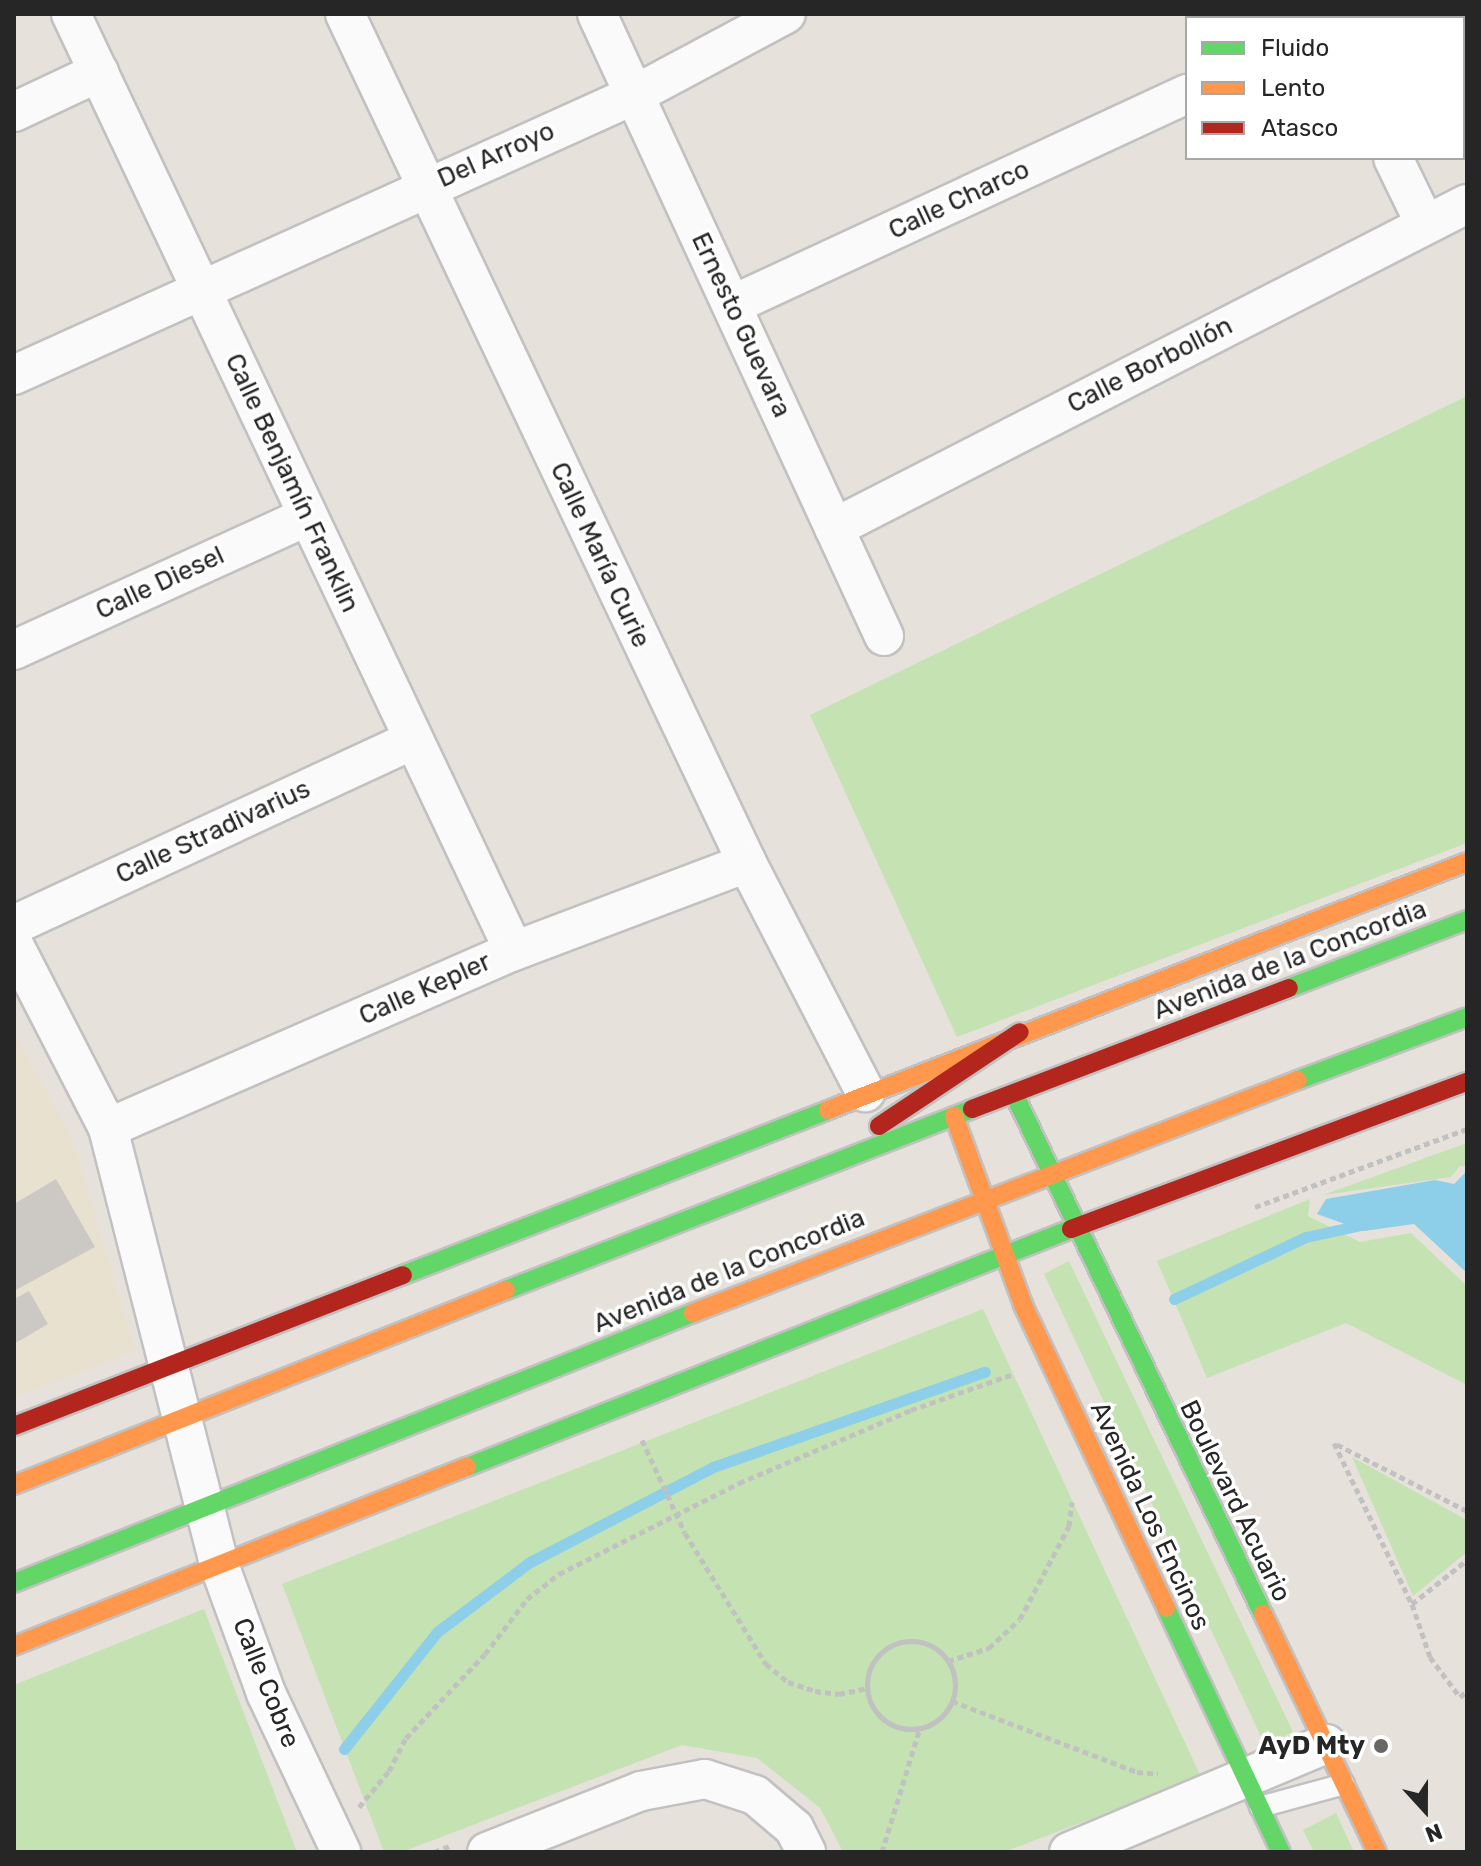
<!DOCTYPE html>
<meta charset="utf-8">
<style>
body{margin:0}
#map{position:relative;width:1481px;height:1866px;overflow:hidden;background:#e6e1db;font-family:Rubik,sans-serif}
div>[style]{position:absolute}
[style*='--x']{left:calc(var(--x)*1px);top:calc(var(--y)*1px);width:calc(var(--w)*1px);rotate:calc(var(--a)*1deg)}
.education>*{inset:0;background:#e9e1cf}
.green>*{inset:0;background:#c5e2b3}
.water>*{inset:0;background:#8dcee9}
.stream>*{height:11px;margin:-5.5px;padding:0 5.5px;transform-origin:5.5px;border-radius:5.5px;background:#8dcee9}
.building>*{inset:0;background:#ccc9c5}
.path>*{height:5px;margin-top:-2.5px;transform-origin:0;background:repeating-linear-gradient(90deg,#c2c1c1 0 6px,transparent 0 10px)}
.path>.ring{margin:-2.5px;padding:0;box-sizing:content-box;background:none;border:5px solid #c2c1c1;border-radius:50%}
.roads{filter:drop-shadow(2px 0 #c2c1c1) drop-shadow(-2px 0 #c2c1c1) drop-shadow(0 2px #c2c1c1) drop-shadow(0 -2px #c2c1c1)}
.lane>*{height:20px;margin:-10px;padding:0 10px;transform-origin:10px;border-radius:10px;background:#fbfafa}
.street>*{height:38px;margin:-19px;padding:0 19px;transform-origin:19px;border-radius:19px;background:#fbfafa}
.fast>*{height:18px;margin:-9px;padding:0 9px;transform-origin:9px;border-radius:9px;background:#63d668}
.slow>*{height:18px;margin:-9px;padding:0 9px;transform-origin:9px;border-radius:9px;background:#ff974d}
.jam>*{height:18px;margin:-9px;padding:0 9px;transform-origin:9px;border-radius:9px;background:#b3261e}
.dots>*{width:22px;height:22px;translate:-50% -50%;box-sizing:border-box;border:4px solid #fff;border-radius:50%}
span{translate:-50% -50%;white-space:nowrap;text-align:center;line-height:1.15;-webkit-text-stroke:7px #fff;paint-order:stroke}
.street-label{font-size:26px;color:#262626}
.poi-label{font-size:26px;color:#262626;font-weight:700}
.right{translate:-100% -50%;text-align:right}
.frame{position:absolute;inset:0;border:16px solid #262626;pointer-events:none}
.legend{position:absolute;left:1185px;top:16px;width:280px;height:144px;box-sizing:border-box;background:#fff;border:2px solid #a8a8a8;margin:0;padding:10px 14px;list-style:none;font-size:24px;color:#262626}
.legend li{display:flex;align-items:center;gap:16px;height:40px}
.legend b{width:40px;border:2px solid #a8a8a8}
.north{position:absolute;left:1385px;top:1770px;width:80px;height:80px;-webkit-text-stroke:6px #fff;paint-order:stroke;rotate:159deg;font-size:22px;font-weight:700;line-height:32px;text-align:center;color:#262626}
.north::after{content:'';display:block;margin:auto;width:28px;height:36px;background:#262626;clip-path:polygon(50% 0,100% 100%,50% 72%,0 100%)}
</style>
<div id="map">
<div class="education">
<div style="clip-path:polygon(14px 1031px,73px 1140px,135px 1351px,14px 1397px)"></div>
</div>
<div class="green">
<div style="clip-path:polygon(1467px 396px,1467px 843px,957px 1037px,810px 715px)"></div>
<div style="clip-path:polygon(1467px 1143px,1467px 1166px,1460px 1166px,1451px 1177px,1323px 1195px)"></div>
<div style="clip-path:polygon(1310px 1199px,1308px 1216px,1360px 1242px,1411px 1233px,1467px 1286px,1467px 1385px,1346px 1323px,1207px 1378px,1157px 1261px)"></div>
<div style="clip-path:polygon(1069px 1261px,1293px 1732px,1265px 1745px,1044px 1274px)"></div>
<div style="clip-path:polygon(983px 1309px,1201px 1777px,1004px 1852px,843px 1852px,820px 1808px,757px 1758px,682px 1745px,402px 1852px,384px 1852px,282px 1584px)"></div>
<div style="clip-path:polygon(1352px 1457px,1467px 1520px,1467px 1552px,1413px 1596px)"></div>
<div style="clip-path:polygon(204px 1609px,297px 1852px,14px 1852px,14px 1685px)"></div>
<div style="clip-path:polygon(1336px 1813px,1354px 1852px,1314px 1852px,1303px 1830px)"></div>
</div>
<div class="water">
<div style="clip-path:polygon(1467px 1171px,1467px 1273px,1414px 1224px,1364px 1231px,1317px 1214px,1326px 1199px,1435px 1180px,1454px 1184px)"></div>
</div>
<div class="stream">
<div style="--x:1174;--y:1299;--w:146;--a:-25.2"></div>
<div style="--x:1306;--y:1237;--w:60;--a:-12.4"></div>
<div style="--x:344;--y:1749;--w:149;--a:-51.5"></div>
<div style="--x:437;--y:1632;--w:116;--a:-37"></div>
<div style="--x:530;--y:1562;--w:206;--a:-27.4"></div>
<div style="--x:713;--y:1467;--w:288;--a:-19.3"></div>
</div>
<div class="building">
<div style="clip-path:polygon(56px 1179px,95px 1247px,14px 1291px,14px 1204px)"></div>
<div style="clip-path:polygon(29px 1291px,48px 1324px,14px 1344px,14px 1299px)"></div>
</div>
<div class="path">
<div style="--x:1255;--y:1207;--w:226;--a:-20.2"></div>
<div style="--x:642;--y:1440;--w:102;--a:65.2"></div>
<div style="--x:685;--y:1533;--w:154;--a:58.3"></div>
<div style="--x:766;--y:1664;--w:28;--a:39"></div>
<div style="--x:788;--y:1682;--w:28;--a:18"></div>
<div style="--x:815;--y:1691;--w:24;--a:7"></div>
<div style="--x:839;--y:1694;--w:29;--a:-12"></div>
<div style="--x:1467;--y:1511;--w:149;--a:-152.9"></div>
<div style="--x:1334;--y:1443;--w:179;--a:64.2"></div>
<div style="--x:1412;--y:1604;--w:70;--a:-38.7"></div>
<div style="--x:1412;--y:1604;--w:56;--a:71.2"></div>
<div style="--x:1430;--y:1657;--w:50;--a:53.1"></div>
<div style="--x:1460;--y:1697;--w:9;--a:-41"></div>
<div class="ring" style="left:867px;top:1641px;width:83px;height:83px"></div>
<div style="--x:948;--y:1661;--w:43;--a:-17.6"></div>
<div style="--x:989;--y:1648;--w:42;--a:-43.1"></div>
<div style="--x:1020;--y:1619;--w:105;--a:-62.2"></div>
<div style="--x:1069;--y:1526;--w:24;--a:-83"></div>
<div style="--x:952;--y:1701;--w:198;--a:21"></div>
<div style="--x:1137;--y:1772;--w:21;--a:5"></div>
<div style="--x:359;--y:1807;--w:47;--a:-50.2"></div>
<div style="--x:389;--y:1771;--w:37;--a:-63"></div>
<div style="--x:406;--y:1738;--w:115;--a:-46.8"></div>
<div style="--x:485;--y:1654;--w:69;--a:-52.6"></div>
<div style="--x:527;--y:1599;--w:41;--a:-38"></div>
<div style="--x:559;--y:1574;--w:202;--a:-26.8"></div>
<div style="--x:739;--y:1483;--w:187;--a:-23"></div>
<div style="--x:911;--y:1410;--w:108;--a:-19.4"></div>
<div style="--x:434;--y:1852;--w:19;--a:-21"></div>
<div style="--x:882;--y:1852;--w:130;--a:-73"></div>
</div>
<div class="roads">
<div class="lane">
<div style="--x:1260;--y:1807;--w:87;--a:-15.3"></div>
</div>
<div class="street">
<div style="--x:71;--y:14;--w:1036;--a:64.7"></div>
<div style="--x:345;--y:14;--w:939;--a:64.66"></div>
<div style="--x:747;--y:863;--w:258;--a:62.7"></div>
<div style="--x:597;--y:14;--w:685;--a:65.23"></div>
<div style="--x:1322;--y:14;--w:4;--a:63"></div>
<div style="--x:14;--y:112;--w:94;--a:-25.2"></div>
<div style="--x:1393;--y:158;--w:73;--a:64.1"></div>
<div style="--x:732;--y:305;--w:502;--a:-24.88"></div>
<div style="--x:14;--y:375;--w:680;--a:-24.3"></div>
<div style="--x:634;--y:95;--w:172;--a:-28.1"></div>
<div style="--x:834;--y:528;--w:711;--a:-27.11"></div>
<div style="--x:14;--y:650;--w:321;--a:-24.5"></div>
<div style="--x:14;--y:925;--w:439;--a:-24.9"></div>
<div style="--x:14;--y:945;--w:206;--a:62.8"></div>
<div style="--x:108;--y:1128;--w:453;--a:75.7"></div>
<div style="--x:220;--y:1567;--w:134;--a:69.9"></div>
<div style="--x:266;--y:1693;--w:176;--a:64.7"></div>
<div style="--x:108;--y:1128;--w:443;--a:-23.6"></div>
<div style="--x:514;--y:951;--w:249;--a:-20.7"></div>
<div style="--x:487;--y:1852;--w:166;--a:-21.6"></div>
<div style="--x:641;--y:1791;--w:65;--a:-10.6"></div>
<div style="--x:705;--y:1779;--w:52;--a:17.7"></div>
<div style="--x:755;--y:1795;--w:51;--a:40.2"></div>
<div style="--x:794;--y:1828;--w:27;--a:63"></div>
<div style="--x:1069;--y:1852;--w:279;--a:-22.8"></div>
</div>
<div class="fast">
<div style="--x:1289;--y:988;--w:191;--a:-20.9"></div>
<div style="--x:1298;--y:1080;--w:180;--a:-20.4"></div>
<div style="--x:1014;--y:1094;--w:577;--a:64.41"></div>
<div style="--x:403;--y:1275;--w:456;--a:-21.2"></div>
<div style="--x:506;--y:1290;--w:500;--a:-21.2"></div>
<div style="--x:467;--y:1467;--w:649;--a:-21.51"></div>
<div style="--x:14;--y:1583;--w:731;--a:-21.68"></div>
<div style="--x:1166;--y:1608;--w:270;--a:64.8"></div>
</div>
<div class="slow">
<div style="--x:828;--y:1110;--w:685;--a:-21.21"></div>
<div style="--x:954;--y:1116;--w:201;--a:69.9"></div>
<div style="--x:1023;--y:1305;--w:335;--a:64.7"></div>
<div style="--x:693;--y:1313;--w:648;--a:-21.06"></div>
<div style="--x:14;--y:1485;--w:529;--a:-21.62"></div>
<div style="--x:1263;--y:1614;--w:264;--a:64.4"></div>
<div style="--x:14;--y:1646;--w:487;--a:-21.6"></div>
</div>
<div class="jam">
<div style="--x:972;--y:1109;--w:339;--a:-20.9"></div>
<div style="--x:879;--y:1126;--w:169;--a:-33.7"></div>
<div style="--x:1071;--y:1229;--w:422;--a:-20.4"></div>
<div style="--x:14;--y:1426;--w:417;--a:-21.2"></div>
</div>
</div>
<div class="dots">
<div style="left:1381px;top:1746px;background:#696765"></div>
</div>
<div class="street-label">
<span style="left:496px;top:155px;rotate:-24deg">Del Arroyo</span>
<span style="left:959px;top:200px;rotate:-25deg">Calle Charco</span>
<span style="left:741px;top:325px;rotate:65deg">Ernesto Guevara</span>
<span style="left:1150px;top:365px;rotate:-27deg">Calle Borbollón</span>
<span style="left:292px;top:483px;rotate:65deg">Calle Benjamín Franklin</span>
<span style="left:600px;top:555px;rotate:65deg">Calle María Curie</span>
<span style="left:160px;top:583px;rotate:-25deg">Calle Diesel</span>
<span style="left:213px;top:832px;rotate:-25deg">Calle Stradivarius</span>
<span style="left:1290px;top:960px;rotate:-21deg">Avenida de la Concordia</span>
<span style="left:425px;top:989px;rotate:-24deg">Calle Kepler</span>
<span style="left:729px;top:1271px;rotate:-22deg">Avenida de la Concordia</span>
<span style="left:1235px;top:1501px;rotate:64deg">Boulevard Acuario</span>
<span style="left:1150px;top:1516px;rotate:65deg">Avenida Los Encinos</span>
<span style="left:266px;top:1683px;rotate:68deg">Calle Cobre</span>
</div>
<div class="poi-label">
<span class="right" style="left:1365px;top:1746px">AyD Mty</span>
</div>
<div class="frame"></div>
<ul class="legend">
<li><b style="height:10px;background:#63d668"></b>Fluido</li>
<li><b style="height:10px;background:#ff974d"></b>Lento</li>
<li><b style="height:10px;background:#b3261e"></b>Atasco</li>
</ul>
<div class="north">N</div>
</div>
